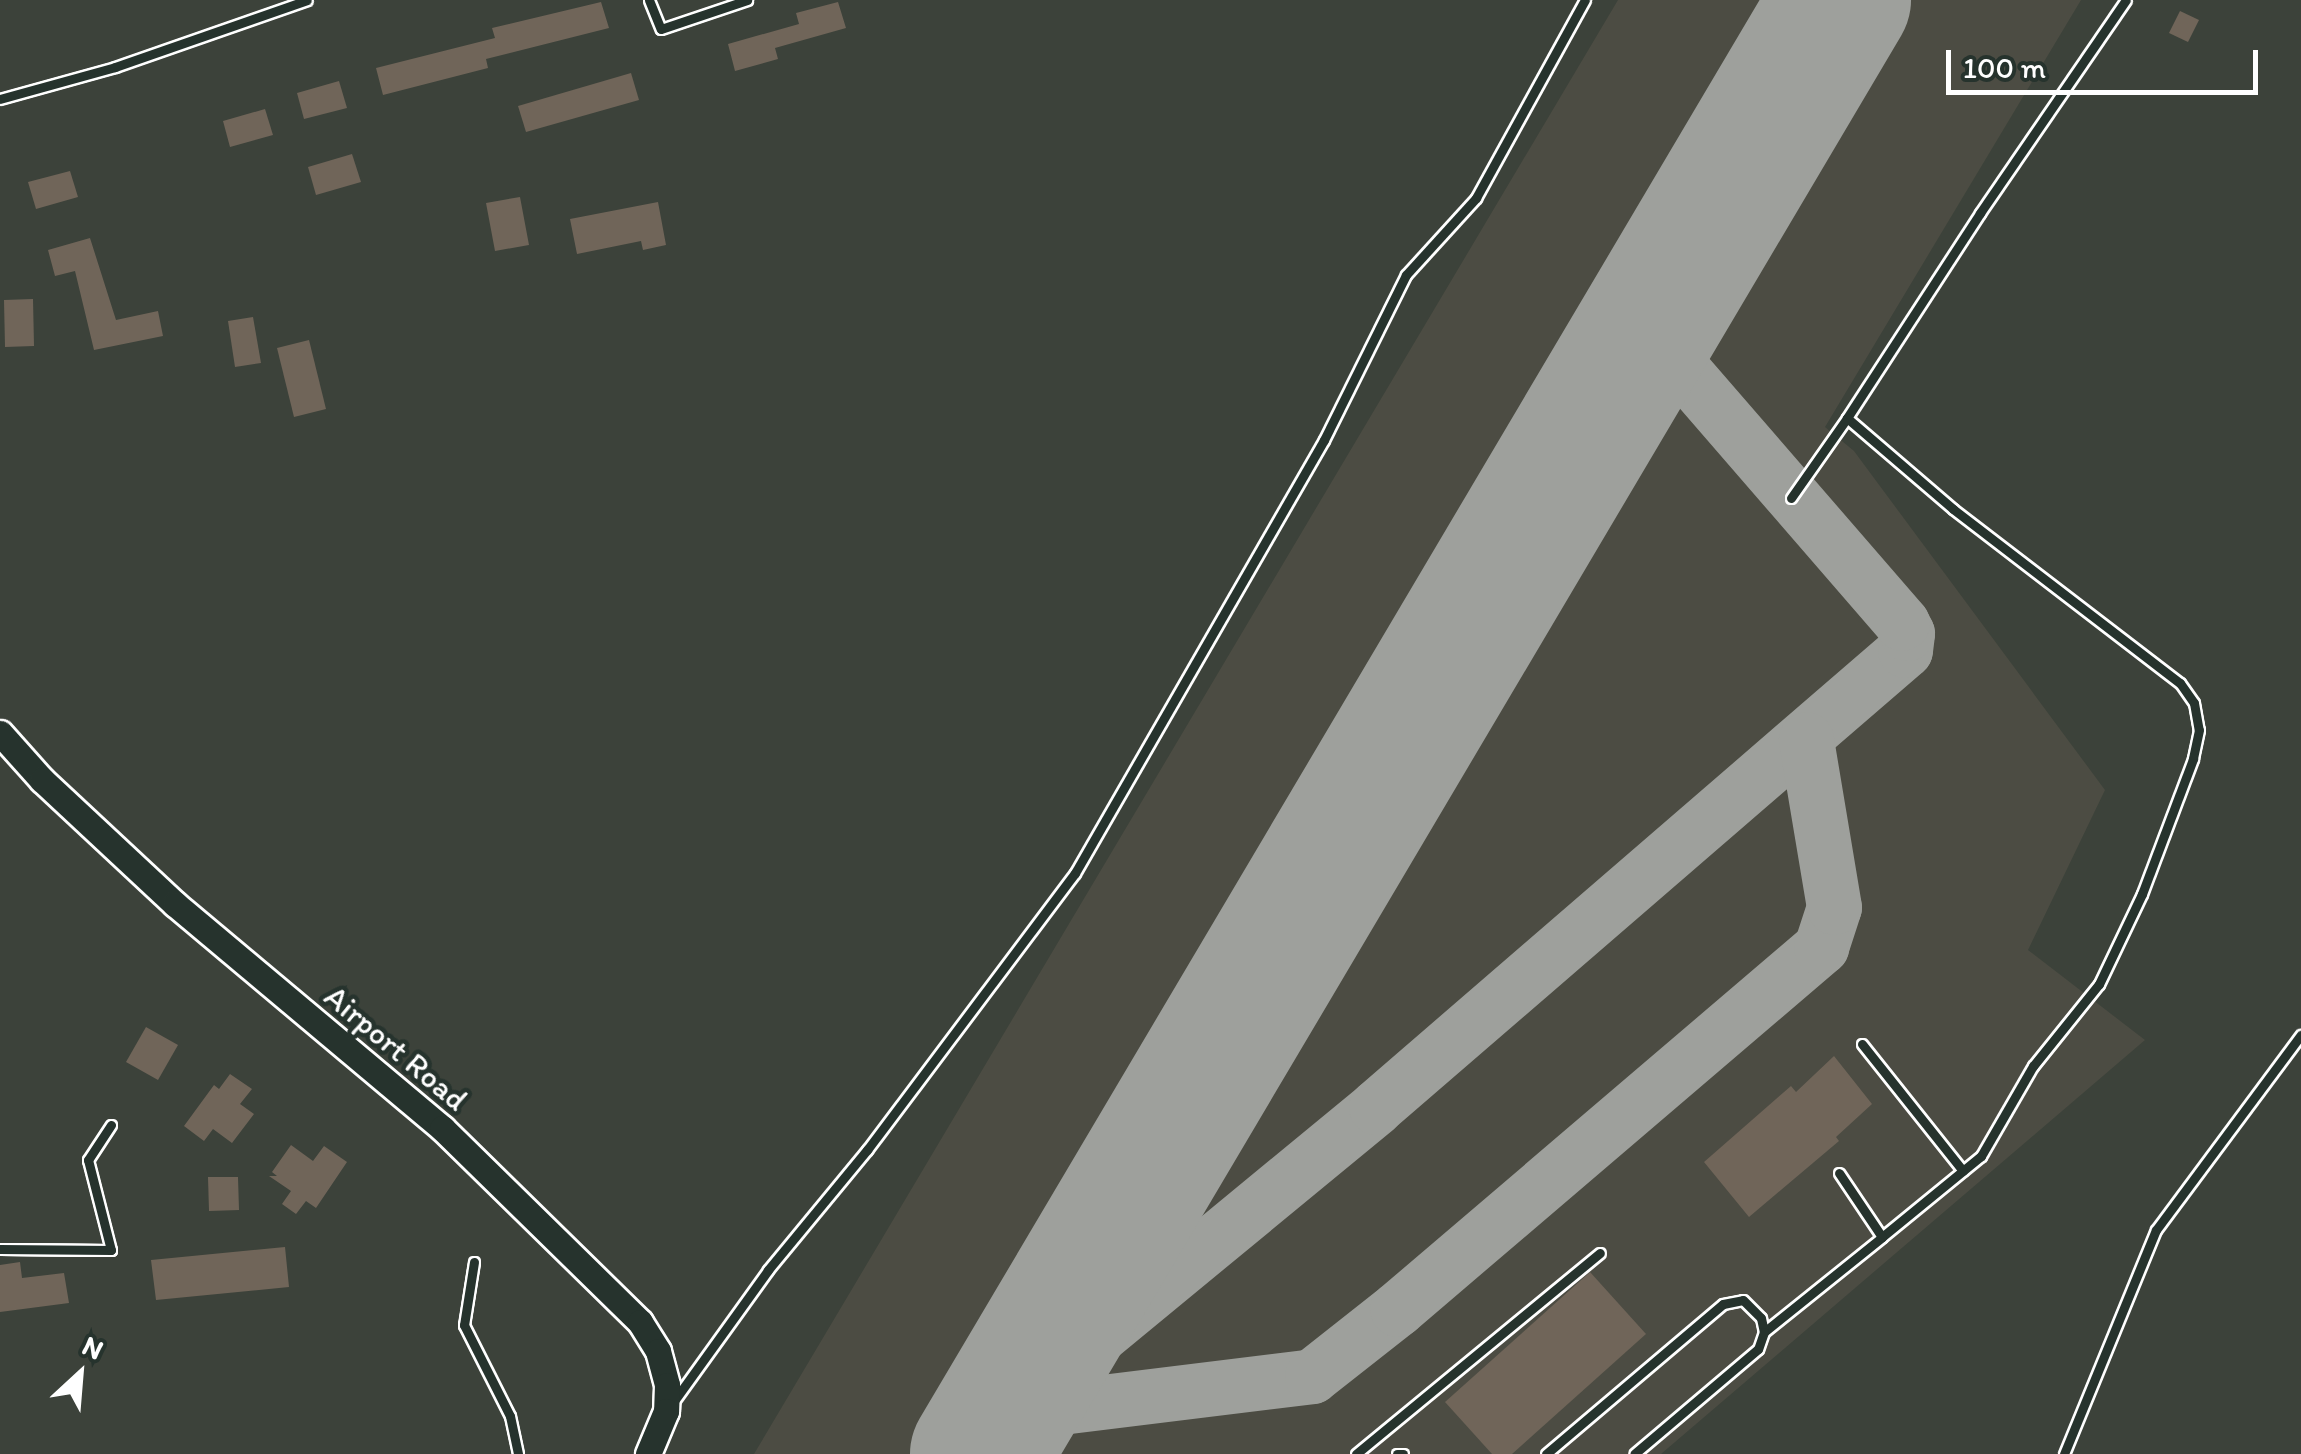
<!DOCTYPE html>
<style>
body{margin:0}
#map{position:relative;width:2301px;height:1454px;overflow:hidden;background:#3c423a;font-family:Itim,sans-serif}
div>[style]{position:absolute}
[style*='--x']{left:calc(var(--x)*1px);top:calc(var(--y)*1px);width:calc(var(--w)*1px);rotate:calc(var(--a)*1deg)}
.built>*{inset:0;background:#4c4c43}
.taxiway>*{height:55px;margin:-27.5px;padding:0 27.5px;transform-origin:27.5px;border-radius:27.5px;background:#9ea09c}
.runway>*{height:140px;margin:-70px;padding:0 70px;transform-origin:70px;border-radius:70px;background:#9ea09c}
.building>*{inset:0;background:#706559}
.roads{filter:drop-shadow(2px 0 #fff) drop-shadow(-2px 0 #fff) drop-shadow(0 2px #fff) drop-shadow(0 -2px #fff)}
.service>*{height:9px;margin:-4.5px;padding:0 4.5px;transform-origin:4.5px;border-radius:4.5px;background:#26332d}
.secondary>*{height:25px;margin:-12.5px;padding:0 12.5px;transform-origin:12.5px;border-radius:12.5px;background:#26332d}
span{translate:-50% -50%;white-space:nowrap;text-align:center;line-height:1.15;-webkit-text-stroke:9px #26332d;paint-order:stroke}
.street-label{font-size:32px;color:#fff}
.north{position:absolute;left:30px;top:1324px;width:100px;height:100px;-webkit-text-stroke:8px #26332d;paint-order:stroke;rotate:26deg;font-size:28px;font-weight:700;line-height:40px;text-align:center;color:#fff}
.north::after{content:'';display:block;margin:auto;width:35px;height:45px;background:#fff;clip-path:polygon(50% 0,100% 100%,50% 72%,0 100%)}
.scale{position:absolute;left:1946px;top:50px;width:312px;height:45px;box-sizing:border-box;border:5px solid #fff;border-top:0;padding-left:12px;font-size:30px;line-height:35px;white-space:nowrap;color:#fff;-webkit-text-stroke:8px #26332d;paint-order:stroke}
</style>
<div id="map">
<div class="built">
<div style="clip-path:polygon(1618px 0,2081px 0,1825px 427px,1854px 451px,2105px 790px,2028px 950px,2145px 1040px,1661px 1454px,754px 1454px)"></div>
</div>
<div class="taxiway">
<div style="--x:1004;--y:1414;--w:482;--a:-39.5"></div>
<div style="--x:1376;--y:1107;--w:699;--a:-40.82"></div>
<div style="--x:1905;--y:650;--w:17;--a:-83"></div>
<div style="--x:1907;--y:633;--w:11;--a:-117"></div>
<div style="--x:1902;--y:623;--w:389;--a:-130.9"></div>
<div style="--x:1004;--y:1414;--w:310;--a:-7"></div>
<div style="--x:1312;--y:1376;--w:108;--a:-38.2"></div>
<div style="--x:1397;--y:1309;--w:558;--a:-40.49"></div>
<div style="--x:1821;--y:947;--w:42;--a:-72"></div>
<div style="--x:1834;--y:907;--w:170;--a:-99.5"></div>
</div>
<div class="runway">
<div style="--x:980;--y:1454;--w:1690;--a:-59.37"></div>
</div>
<div class="building">
<div style="clip-path:polygon(601px 2px,609px 28px,486px 59px,488px 68px,383px 95px,376px 68px,495px 38px,492px 28px)"></div>
<div style="clip-path:polygon(838px 2px,846px 28px,775px 48px,778px 59px,735px 71px,728px 44px,799px 24px,796px 13px)"></div>
<div style="clip-path:polygon(2180px 11px,2199px 20px,2188px 42px,2169px 33px)"></div>
<div style="clip-path:polygon(631px 73px,639px 100px,526px 132px,518px 106px)"></div>
<div style="clip-path:polygon(339px 81px,347px 108px,304px 119px,297px 93px)"></div>
<div style="clip-path:polygon(265px 109px,273px 135px,230px 147px,223px 121px)"></div>
<div style="clip-path:polygon(352px 154px,361px 182px,316px 195px,308px 167px)"></div>
<div style="clip-path:polygon(70px 171px,78px 197px,36px 209px,28px 182px)"></div>
<div style="clip-path:polygon(520px 197px,529px 245px,495px 251px,486px 203px)"></div>
<div style="clip-path:polygon(658px 202px,666px 245px,643px 250px,641px 241px,577px 254px,570px 219px)"></div>
<div style="clip-path:polygon(90px 238px,116px 320px,158px 311px,163px 336px,94px 350px,75px 271px,55px 276px,48px 250px)"></div>
<div style="clip-path:polygon(33px 299px,34px 346px,5px 347px,4px 300px)"></div>
<div style="clip-path:polygon(253px 317px,261px 363px,235px 367px,228px 321px)"></div>
<div style="clip-path:polygon(309px 340px,326px 409px,294px 417px,277px 348px)"></div>
<div style="clip-path:polygon(146px 1027px,178px 1045px,158px 1080px,126px 1062px)"></div>
<div style="clip-path:polygon(1834px 1056px,1872px 1104px,1836px 1137px,1839px 1141px,1749px 1217px,1704px 1162px,1791px 1086px,1796px 1092px)"></div>
<div style="clip-path:polygon(230px 1074px,252px 1089px,240px 1104px,254px 1114px,232px 1143px,213px 1129px,204px 1141px,184px 1126px,214px 1085px,219px 1089px)"></div>
<div style="clip-path:polygon(291px 1145px,313px 1161px,324px 1146px,347px 1162px,316px 1208px,306px 1201px,296px 1214px,282px 1204px,291px 1191px,269px 1176px,277px 1176px,272px 1172px)"></div>
<div style="clip-path:polygon(208px 1177px,238px 1177px,239px 1210px,209px 1211px)"></div>
<div style="clip-path:polygon(285px 1247px,289px 1287px,156px 1300px,151px 1260px)"></div>
<div style="clip-path:polygon(20px 1262px,22px 1278px,64px 1273px,69px 1303px,0 1312px,0 1265px)"></div>
<div style="clip-path:polygon(1590px 1272px,1646px 1334px,1512px 1454px,1492px 1454px,1445px 1402px)"></div>
</div>
<div class="roads">
<div class="service">
<div style="--x:649;--y:0;--w:31;--a:68"></div>
<div style="--x:661;--y:29;--w:91;--a:-18.6"></div>
<div style="--x:0;--y:99;--w:119;--a:-15.5"></div>
<div style="--x:115;--y:67;--w:203;--a:-19.2"></div>
<div style="--x:1847;--y:418;--w:244;--a:-57"></div>
<div style="--x:1980;--y:213;--w:258;--a:-55.6"></div>
<div style="--x:1791;--y:498;--w:98;--a:-55"></div>
<div style="--x:1847;--y:418;--w:140;--a:40.6"></div>
<div style="--x:1953;--y:509;--w:286;--a:37.5"></div>
<div style="--x:2180;--y:683;--w:24;--a:55"></div>
<div style="--x:2194;--y:703;--w:27;--a:80"></div>
<div style="--x:2199;--y:730;--w:30;--a:102"></div>
<div style="--x:2193;--y:759;--w:144;--a:110.7"></div>
<div style="--x:2142;--y:894;--w:100;--a:115.5"></div>
<div style="--x:2099;--y:984;--w:105;--a:128.8"></div>
<div style="--x:2033;--y:1066;--w:104;--a:120"></div>
<div style="--x:1981;--y:1156;--w:128;--a:140.7"></div>
<div style="--x:1862;--y:1044;--w:162;--a:51.5"></div>
<div style="--x:0;--y:1249;--w:111;--a:0.5"></div>
<div style="--x:111;--y:1250;--w:93;--a:-104.3"></div>
<div style="--x:88;--y:1160;--w:42;--a:-56.7"></div>
<div style="--x:474;--y:1262;--w:64;--a:99"></div>
<div style="--x:464;--y:1325;--w:102;--a:63.2"></div>
<div style="--x:510;--y:1416;--w:39;--a:78"></div>
<div style="--x:1764;--y:1332;--w:151;--a:-38.8"></div>
<div style="--x:1882;--y:1237;--w:77;--a:-123.9"></div>
<div style="--x:674;--y:1401;--w:161;--a:-54.3"></div>
<div style="--x:768;--y:1270;--w:156;--a:-50.5"></div>
<div style="--x:867;--y:1150;--w:346;--a:-53.1"></div>
<div style="--x:1075;--y:873;--w:499;--a:-60.1"></div>
<div style="--x:1324;--y:440;--w:184;--a:-63.6"></div>
<div style="--x:1406;--y:275;--w:104;--a:-47.7"></div>
<div style="--x:1476;--y:198;--w:226;--a:-61.2"></div>
<div style="--x:1356;--y:1454;--w:316;--a:-39.5"></div>
<div style="--x:1397;--y:1454;--w:6;--a:0"></div>
<div style="--x:1546;--y:1454;--w:232;--a:-40.3"></div>
<div style="--x:1723;--y:1304;--w:20;--a:-11"></div>
<div style="--x:1743;--y:1300;--w:25;--a:45"></div>
<div style="--x:1761;--y:1318;--w:14;--a:78"></div>
<div style="--x:1764;--y:1332;--w:18;--a:109"></div>
<div style="--x:1758;--y:1349;--w:162;--a:139.7"></div>
<div style="--x:2064;--y:1454;--w:242;--a:-67.7"></div>
<div style="--x:2156;--y:1230;--w:243;--a:-53.4"></div>
</div>
<div class="secondary">
<div style="--x:0;--y:733;--w:63;--a:48.2"></div>
<div style="--x:42;--y:780;--w:182;--a:43"></div>
<div style="--x:175;--y:904;--w:349;--a:40"></div>
<div style="--x:442;--y:1128;--w:277;--a:44.4"></div>
<div style="--x:640;--y:1322;--w:34;--a:58"></div>
<div style="--x:658;--y:1351;--w:35;--a:75"></div>
<div style="--x:667;--y:1385;--w:26;--a:92"></div>
<div style="--x:666;--y:1411;--w:47;--a:112.7"></div>
</div>
</div>
<div class="street-label">
<span style="left:396px;top:1048px;rotate:40deg">Airport Road</span>
</div>
<div class="north">N</div>
<div class="scale">100 m</div>
</div>
